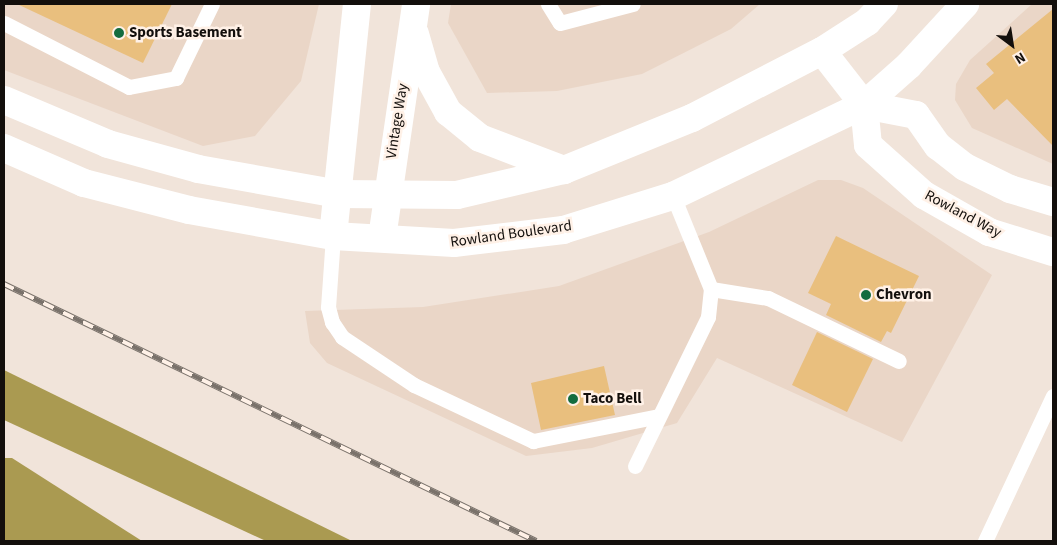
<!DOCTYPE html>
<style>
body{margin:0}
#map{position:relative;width:1057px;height:545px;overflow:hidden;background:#f1e4da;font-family:"Source Sans 3",sans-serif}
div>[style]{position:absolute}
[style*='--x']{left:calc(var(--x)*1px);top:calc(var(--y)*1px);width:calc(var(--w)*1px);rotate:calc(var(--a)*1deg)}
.built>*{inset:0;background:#ead6c7}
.water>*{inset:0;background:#aa9a51}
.building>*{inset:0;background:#e9bf7e}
.service>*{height:15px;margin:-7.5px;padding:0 7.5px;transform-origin:7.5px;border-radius:7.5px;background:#fff}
.minor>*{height:28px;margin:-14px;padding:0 14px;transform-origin:14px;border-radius:14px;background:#fff}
.tertiary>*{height:28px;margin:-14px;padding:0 14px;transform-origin:14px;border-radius:14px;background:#fff}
.rail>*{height:5.5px;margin-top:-2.75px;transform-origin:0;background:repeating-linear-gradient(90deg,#fff1e7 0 11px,#7a726b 0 22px);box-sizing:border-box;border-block:1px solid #7a726b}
.dots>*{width:14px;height:14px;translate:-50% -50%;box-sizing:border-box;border:2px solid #fff1e7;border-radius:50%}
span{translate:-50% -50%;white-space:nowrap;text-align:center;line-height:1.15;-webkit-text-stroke:5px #fff1e7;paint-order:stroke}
.poi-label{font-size:15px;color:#130f0c;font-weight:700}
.left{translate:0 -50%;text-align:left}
.street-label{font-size:15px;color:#130f0c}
.frame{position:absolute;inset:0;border:5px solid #130f0c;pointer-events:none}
.north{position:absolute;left:987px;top:20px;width:50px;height:50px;-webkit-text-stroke:4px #fff1e7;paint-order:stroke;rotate:149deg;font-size:14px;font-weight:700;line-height:20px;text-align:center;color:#130f0c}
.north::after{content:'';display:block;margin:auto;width:18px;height:22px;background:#130f0c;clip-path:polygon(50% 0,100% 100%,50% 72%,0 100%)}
</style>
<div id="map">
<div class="built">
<div style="clip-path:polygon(4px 4px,319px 4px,301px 81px,255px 136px,203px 146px,4px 70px)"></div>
<div style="clip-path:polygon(451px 4px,760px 4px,731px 29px,642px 74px,557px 91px,487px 93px,448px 23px)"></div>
<div style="clip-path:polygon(1032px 4px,1053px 4px,1053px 164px,972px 128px,955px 100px,956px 84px,970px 60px)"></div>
<div style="clip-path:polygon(818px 180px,841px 180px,863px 188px,992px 275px,902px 442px,717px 358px,677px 423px,592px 448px,526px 456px,327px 363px,310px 343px,305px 311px,423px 307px,559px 286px,709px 232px)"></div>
</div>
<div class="water">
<div style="clip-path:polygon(4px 370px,352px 541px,266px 541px,4px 420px)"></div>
<div style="clip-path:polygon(4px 458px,12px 458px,142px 541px,4px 541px)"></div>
</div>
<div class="building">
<div style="clip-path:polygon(17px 4px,172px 4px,143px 63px)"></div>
<div style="clip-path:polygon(1053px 9px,1053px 146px,1007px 99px,994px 110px,976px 88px,994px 73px,986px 64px)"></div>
<div style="clip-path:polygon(836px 236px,919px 276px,891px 333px,887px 331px,881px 342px,826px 315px,831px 304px,808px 293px)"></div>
<div style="clip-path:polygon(817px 332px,873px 359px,847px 412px,792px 385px)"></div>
<div style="clip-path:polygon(604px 366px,615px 415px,541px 430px,531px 383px)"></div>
</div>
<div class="service">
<div style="--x:548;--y:4;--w:22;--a:58"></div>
<div style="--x:560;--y:23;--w:75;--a:-14.6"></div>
<div style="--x:4;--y:23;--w:140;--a:27.1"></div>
<div style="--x:129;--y:87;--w:48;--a:-10.8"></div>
<div style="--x:176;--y:78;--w:82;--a:-64.1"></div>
<div style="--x:333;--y:236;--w:71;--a:94"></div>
<div style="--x:328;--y:307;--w:16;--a:75"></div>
<div style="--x:332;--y:322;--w:18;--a:56"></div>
<div style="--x:342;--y:337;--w:87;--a:33.7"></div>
<div style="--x:414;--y:385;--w:132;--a:25.2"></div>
<div style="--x:533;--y:441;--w:128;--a:-11.2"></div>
<div style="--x:711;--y:289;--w:58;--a:9"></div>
<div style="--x:768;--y:298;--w:145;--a:25.7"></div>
<div style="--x:635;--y:466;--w:166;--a:-63.9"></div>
<div style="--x:708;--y:317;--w:28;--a:-84"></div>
<div style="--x:711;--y:289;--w:100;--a:-112.2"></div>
<div style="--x:985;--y:541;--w:160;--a:-64.9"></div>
</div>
<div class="minor">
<div style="--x:822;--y:51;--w:68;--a:52.1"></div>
<div style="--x:864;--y:105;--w:40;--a:84.3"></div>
<div style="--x:868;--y:145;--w:75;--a:41.8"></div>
<div style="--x:924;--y:195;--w:75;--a:29.6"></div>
<div style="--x:989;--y:232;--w:67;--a:17.4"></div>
<div style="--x:864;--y:105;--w:53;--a:10.9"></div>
<div style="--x:916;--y:115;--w:38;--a:55"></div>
<div style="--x:938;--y:146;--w:34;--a:38"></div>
<div style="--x:965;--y:167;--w:50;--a:26.1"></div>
<div style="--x:1010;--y:189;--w:45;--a:16.8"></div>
</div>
<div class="tertiary">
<div style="--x:415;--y:34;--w:40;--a:74"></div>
<div style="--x:426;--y:72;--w:46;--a:61.2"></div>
<div style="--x:448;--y:112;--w:41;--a:39.1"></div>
<div style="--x:480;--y:138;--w:90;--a:20.9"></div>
<div style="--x:4;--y:100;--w:113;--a:22.9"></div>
<div style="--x:108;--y:144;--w:93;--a:15.5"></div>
<div style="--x:198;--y:169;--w:142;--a:10.1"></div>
<div style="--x:338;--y:194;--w:119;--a:0.5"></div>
<div style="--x:457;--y:195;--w:110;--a:-13.2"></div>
<div style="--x:564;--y:170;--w:138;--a:-22.1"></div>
<div style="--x:692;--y:118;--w:146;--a:-27.3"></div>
<div style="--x:822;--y:51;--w:54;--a:-32.8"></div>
<div style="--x:867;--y:22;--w:25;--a:-47"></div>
<div style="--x:4;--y:148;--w:87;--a:23.6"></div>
<div style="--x:84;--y:183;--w:108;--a:14.4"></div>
<div style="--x:189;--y:210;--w:146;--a:10.2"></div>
<div style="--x:333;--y:236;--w:121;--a:3.3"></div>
<div style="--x:454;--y:243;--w:110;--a:-6.8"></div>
<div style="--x:563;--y:230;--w:115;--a:-17.2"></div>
<div style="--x:673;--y:196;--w:212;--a:-25.5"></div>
<div style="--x:864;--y:105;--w:60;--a:-41.6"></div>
<div style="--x:909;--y:65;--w:83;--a:-47.4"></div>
<div style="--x:333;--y:236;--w:233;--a:-84.1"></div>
<div style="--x:382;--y:238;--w:236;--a:-81.7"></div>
</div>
<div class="rail">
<div style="--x:4;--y:284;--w:591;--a:25.78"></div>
</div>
<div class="dots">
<div style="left:119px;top:33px;background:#136c3f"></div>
<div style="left:866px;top:295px;background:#136c3f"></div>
<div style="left:573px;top:399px;background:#136c3f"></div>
</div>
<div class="poi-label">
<span class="left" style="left:129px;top:33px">Sports Basement</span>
<span class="left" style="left:876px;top:295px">Chevron</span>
<span class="left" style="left:583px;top:399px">Taco Bell</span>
</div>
<div class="street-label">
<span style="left:397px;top:121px;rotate:-81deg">Vintage Way</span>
<span style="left:963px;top:214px;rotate:28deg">Rowland Way</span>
<span style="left:511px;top:234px;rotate:-8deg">Rowland Boulevard</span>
</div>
<div class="frame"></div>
<div class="north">N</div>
</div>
